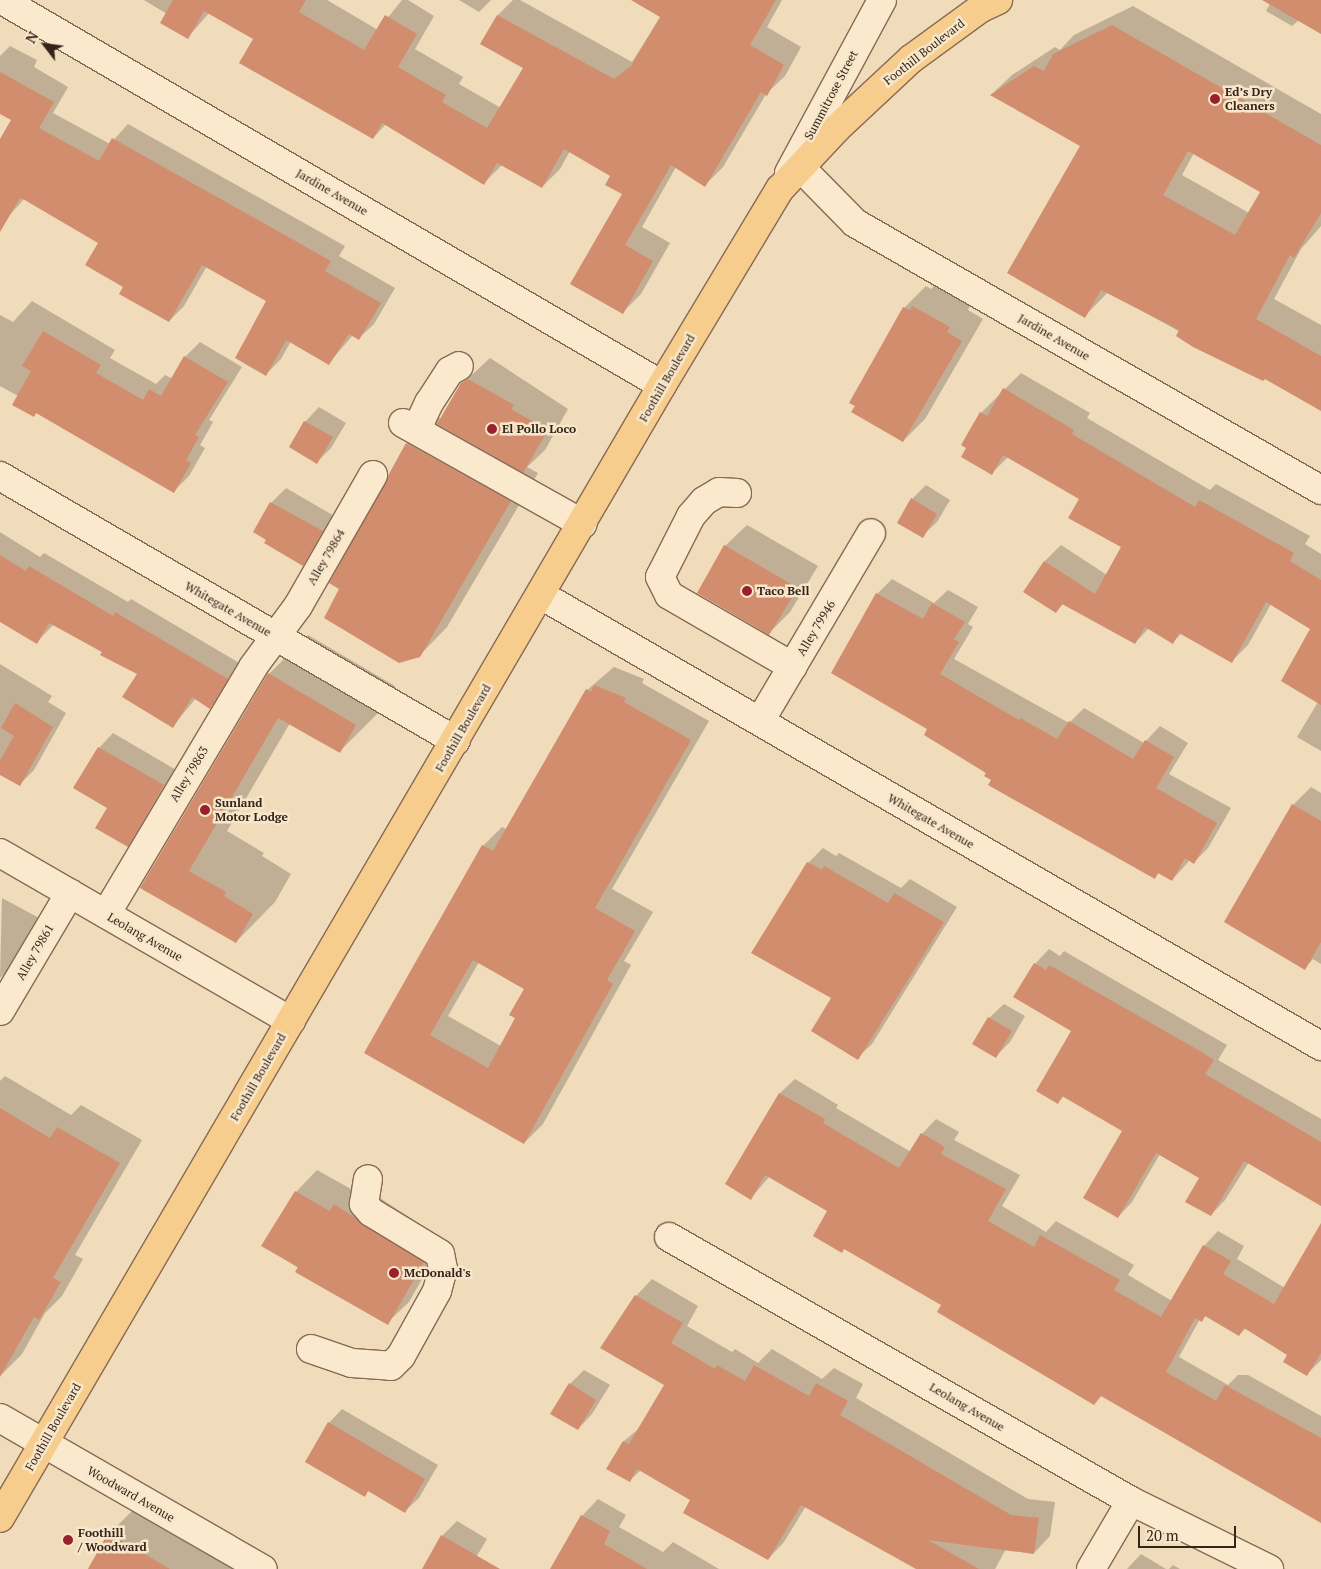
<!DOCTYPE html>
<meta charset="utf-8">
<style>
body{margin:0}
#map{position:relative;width:1321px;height:1569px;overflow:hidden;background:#f0dbba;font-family:"PT Serif",serif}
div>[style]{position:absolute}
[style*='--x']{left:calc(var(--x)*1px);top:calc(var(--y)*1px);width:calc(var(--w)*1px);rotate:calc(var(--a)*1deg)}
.shadow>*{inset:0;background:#0003}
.building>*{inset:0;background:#d18d6d}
.roads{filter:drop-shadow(1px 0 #876a54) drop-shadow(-1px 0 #876a54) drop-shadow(0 1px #876a54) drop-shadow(0 -1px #876a54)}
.minor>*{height:28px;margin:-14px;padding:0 14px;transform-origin:14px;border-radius:14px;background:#fbe9cd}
.major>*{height:28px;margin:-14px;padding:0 14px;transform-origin:14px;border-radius:14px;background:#f7cd8e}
.dots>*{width:14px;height:14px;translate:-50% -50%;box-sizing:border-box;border:2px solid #f7e6ca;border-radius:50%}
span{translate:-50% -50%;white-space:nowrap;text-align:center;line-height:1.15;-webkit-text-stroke:5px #f7e6ca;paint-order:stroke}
.street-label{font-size:12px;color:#35241a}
.poi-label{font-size:12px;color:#35241a;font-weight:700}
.left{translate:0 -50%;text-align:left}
.north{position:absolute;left:20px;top:20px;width:50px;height:50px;-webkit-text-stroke:4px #f7e6ca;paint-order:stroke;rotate:300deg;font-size:14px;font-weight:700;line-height:20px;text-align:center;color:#35241a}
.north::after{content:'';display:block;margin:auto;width:18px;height:22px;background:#35241a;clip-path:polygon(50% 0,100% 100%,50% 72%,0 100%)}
.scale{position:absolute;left:1138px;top:1526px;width:98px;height:22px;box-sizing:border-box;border:2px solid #35241a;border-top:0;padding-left:6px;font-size:15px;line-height:18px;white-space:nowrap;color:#35241a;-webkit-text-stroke:4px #f7e6ca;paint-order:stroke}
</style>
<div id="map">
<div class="shadow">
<div style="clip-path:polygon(144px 0,327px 0,378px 30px,402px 0,408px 0,434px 16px,415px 49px,463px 77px,459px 84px,501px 108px,525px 68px,481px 44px,498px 15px,513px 0,520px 0,632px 62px,661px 16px,634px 0,782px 0,767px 27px,801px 47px,785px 76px,766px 94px,723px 167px,705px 185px,676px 167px,642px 227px,670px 243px,641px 294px,623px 312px,623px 194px,612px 175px,570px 151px,560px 169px,542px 187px,502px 165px,484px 183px,386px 124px,373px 138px,255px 38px,210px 12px,188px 37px,167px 14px)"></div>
<div style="clip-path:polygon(459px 0,491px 0,479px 12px)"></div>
<div style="clip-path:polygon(1264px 0,1321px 0,1321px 26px,1299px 20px,1292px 26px,1266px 11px,1270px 4px)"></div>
<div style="clip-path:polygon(evenodd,1133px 6px,1321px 114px,1321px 226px,1301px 249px,1274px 299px,1321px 325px,1321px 410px,1108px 292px,1085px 316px,1081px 145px,992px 94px,1012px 75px,1055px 47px,1060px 50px,1074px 35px,1133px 6px,1194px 153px,1262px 192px,1249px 213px,1182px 175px,1194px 153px)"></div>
<div style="clip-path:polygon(10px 46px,37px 60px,34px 67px,68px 87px,53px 113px,110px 144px,128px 124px,345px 246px,339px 256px,395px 288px,374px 324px,359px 338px,353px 335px,329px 363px,291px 341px,281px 359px,266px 374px,268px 301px,207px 266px,184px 306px,169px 321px,125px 286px,100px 242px,25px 198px,7px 218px,0 214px,0 142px,13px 120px,0 113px,0 56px)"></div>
<div style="clip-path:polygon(935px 285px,970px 306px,968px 310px,983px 319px,925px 419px,903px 441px,850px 402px,904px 308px,926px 286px,931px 289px)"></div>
<div style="clip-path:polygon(32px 301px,115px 350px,110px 358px,156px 384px,165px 375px,173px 379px,185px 357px,200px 342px,242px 367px,209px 420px,213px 422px,200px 445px,205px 448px,189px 476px,174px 491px,37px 412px,33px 416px,18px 396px,0 386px,0 315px,13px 322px)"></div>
<div style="clip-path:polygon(490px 358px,568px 409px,545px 450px,527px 467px,538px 473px,447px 627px,419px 656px,331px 582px,407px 444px,435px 416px,442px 419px,462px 384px)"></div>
<div style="clip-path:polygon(1021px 373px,1090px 413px,1087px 418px,1210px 490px,1216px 484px,1310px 536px,1305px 544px,1321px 554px,1321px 751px,1297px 737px,1318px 702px,1312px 629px,1271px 604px,1248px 645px,1232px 661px,1182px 633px,1173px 642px,1149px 628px,1135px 643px,1064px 603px,1056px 612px,1025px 592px,1045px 561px,1061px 545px,1107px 575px,1123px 547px,1080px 498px,1008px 457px,992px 473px,963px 444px,981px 413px)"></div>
<div style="clip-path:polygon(319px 407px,346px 423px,331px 448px,317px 462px,305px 422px)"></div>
<div style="clip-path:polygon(926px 485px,950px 500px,937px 522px,922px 536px,912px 499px)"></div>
<div style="clip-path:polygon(286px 488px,336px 517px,317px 550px,302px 565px,255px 531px,272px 502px)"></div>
<div style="clip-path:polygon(747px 525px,818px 566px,790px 612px,769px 633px,725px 546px)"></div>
<div style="clip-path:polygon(0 532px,40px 557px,44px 553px,128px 602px,131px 599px,241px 664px,224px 693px,210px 707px,196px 698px,173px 726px,138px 673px,54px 624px,37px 642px,0 614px)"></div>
<div style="clip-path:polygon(892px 579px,934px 603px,948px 590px,978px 607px,968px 624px,973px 627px,954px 659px,1069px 723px,1084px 708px,1144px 743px,1160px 726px,1188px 743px,1169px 774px,1231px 808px,1208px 848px,1194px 862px,1190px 860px,1172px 880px,1159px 873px,1155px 877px,993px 779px,929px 728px,832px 673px,878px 593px)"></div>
<div style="clip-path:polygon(308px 635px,395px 686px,378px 713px,339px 752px,290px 723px,227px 831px,264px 853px,262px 856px,291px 874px,275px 902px,236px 942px,142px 887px,269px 674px)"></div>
<div style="clip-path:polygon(0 664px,52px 696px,48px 702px,66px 713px,34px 770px,20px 784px,0 773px)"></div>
<div style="clip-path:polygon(evenodd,614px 667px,644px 679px,642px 683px,709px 721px,612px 889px,653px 912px,624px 961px,631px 965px,543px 1124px,524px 1143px,366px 1053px,483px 846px,502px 827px,506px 829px,587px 690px,614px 667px,479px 962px,525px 988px,517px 1018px,501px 1046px,448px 1016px,479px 962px)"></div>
<div style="clip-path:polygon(113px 733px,178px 771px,142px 831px,127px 846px,109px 807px,99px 748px)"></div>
<div style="clip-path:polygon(1311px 787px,1321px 793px,1321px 964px,1313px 959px,1305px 968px,1293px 805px)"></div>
<div style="clip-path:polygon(823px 848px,836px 856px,839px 853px,901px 888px,910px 879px,957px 907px,872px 1044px,857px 1058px,833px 998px,753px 953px,808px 863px)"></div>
<div style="clip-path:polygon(2px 898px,41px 919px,14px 964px,0 978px)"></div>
<div style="clip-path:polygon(1049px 949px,1060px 956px,1064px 951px,1227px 1045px,1218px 1060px,1321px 1119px,1321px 1205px,1249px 1162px,1225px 1200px,1211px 1215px,1201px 1178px,1160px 1154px,1132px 1202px,1118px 1217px,1124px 1130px,1064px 1096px,1058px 1103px,1073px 1030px,1035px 964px)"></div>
<div style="clip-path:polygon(1004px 1004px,1025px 1016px,1010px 1042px,996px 1056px,989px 1018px)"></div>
<div style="clip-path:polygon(5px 1076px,71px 1115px,81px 1105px,142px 1140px,75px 1255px,83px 1259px,62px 1296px,45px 1313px,22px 1354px,0 1376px,0 1081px)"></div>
<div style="clip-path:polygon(795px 1079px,838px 1105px,836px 1108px,911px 1152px,922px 1134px,936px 1119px,959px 1132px,954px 1140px,1020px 1175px,1002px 1206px,1046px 1232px,1056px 1221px,1134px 1265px,1128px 1275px,1172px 1301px,1204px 1246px,1218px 1231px,1244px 1246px,1237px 1259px,1285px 1288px,1321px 1226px,1321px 1360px,1306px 1375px,1289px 1355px,1246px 1328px,1239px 1335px,1207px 1316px,1200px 1319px,1179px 1357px,1228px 1385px,1238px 1375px,1248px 1375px,1321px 1416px,1321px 1522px,1102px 1395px,1094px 1403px,943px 1305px,829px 1210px,770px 1176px,751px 1198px,727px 1184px,780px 1093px)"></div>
<div style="clip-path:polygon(317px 1170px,351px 1189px,357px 1183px,444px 1240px,409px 1302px,387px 1323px,263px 1246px,296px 1192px)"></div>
<div style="clip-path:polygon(652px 1279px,698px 1306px,687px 1326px,732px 1352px,735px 1349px,758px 1363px,772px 1349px,822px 1379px,834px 1368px,863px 1384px,856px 1398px,1028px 1499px,1055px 1502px,1050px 1536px,1034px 1553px,1006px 1549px,995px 1569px,918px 1569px,806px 1506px,784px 1542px,768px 1559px,692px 1499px,641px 1470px,629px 1481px,624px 1441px,642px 1426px,666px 1385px,636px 1296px)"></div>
<div style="clip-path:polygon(584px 1370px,610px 1385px,592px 1414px,578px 1429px,570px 1384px)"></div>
<div style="clip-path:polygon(342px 1409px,438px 1465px,419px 1498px,405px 1511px,369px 1490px,364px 1495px,329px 1423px)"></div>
<div style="clip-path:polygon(598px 1499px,626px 1515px,619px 1527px,663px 1552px,673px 1542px,719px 1569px,551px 1569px,582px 1516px)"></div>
<div style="clip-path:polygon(137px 1506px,247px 1569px,88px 1569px,109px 1534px)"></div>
<div style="clip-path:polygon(457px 1521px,487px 1539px,469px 1569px,431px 1569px,442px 1536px)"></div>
<div style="clip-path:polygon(1141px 1554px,1166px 1569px,1127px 1569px)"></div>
<div style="clip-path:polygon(1173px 1565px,1180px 1569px,1169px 1569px)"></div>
</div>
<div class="building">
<div style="clip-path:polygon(173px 0,306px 0,299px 12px,364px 50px,385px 15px,417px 34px,398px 67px,446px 95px,442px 102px,487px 128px,523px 68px,480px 44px,497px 15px,614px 79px,631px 66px,660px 17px,631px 0,776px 0,750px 45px,784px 65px,767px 96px,761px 92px,705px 187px,671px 165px,625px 245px,653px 261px,623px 314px,570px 284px,622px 194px,605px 185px,610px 176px,564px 149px,542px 188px,497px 163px,484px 185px,382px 123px,373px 139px,239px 63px,253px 39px,204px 11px,188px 39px,160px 23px)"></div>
<div style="clip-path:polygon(1262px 0,1321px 0,1321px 34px)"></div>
<div style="clip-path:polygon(evenodd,1112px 25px,1321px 145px,1321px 213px,1294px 258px,1290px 255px,1256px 319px,1321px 356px,1321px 411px,1265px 379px,1263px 381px,1193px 347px,1176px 336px,1179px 330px,1101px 290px,1085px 318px,1007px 273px,1080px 146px,990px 95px,1034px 66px,1044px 71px,1053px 54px,1112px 25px,1188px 151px,1260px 192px,1235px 235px,1163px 195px,1188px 151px)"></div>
<div style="clip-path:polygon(0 72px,54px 102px,39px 128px,99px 161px,112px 138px,331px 261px,325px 271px,381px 303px,359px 340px,349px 334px,329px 365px,286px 340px,266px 376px,235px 358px,266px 301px,202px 265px,169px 322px,119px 294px,123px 287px,85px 265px,98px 243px,23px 199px,20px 198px,0 232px,0 139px,11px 120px,0 114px)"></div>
<div style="clip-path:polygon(912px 306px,950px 327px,947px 332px,962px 341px,903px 442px,851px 412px,855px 406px,849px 403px,903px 307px,910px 310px)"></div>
<div style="clip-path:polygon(43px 331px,101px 365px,96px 373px,143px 400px,149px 389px,161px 396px,184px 356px,228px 382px,195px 435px,199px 437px,186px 460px,191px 463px,174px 493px,36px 413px,34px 417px,12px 405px,31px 371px,22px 366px)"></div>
<div style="clip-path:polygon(468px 379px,514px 405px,511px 409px,548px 430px,523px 473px,437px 424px,461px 383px)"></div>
<div style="clip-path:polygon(1003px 388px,1074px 430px,1072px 434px,1195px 507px,1199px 500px,1294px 553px,1290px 561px,1321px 580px,1321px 705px,1281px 681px,1310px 629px,1266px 602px,1232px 663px,1179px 633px,1173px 644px,1145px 627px,1135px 644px,1062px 604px,1056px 613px,1023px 592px,1044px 561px,1095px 594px,1121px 547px,1068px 518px,1079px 499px,1003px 455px,992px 475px,961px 457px,966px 448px,961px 445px,980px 412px,987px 416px)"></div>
<div style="clip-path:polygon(304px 421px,333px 437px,317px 464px,289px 447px)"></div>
<div style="clip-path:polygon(406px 443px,511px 501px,420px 657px,399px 663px,324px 618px,339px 589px,329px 583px)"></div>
<div style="clip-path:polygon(911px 498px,937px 514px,923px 538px,897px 523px)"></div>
<div style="clip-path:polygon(270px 502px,323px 531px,303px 566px,264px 543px,266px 540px,253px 532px)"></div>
<div style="clip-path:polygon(724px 545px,798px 588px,769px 635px,697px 593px)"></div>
<div style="clip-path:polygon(0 555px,26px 571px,29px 566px,113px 616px,115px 612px,228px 679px,210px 709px,192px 697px,173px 728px,122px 697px,137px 674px,100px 655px,102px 652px,49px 623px,37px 644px,0 622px)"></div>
<div style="clip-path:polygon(876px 593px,923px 619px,932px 603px,965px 622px,954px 639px,959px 642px,940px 674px,1019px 720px,1020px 718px,1057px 739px,1069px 721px,1133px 759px,1145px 740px,1174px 757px,1156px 788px,1217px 823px,1194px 864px,1185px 858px,1172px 881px,1158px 873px,1155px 879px,988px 785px,991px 780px,984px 776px,986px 773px,924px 735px,927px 729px,831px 673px)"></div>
<div style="clip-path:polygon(268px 673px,356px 725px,340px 753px,278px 718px,189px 871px,226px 892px,224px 896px,253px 914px,236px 943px,140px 888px)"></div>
<div style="clip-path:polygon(evenodd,594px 685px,626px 698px,624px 702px,691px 740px,595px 908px,635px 931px,607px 980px,613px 984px,524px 1144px,364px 1053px,482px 845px,493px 851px,586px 689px,591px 692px,594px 685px,473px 960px,524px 989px,509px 1015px,515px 1018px,488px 1068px,430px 1035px,473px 960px)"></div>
<div style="clip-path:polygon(15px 703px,53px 727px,20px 786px,0 775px,0 760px,14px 736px,1px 728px)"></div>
<div style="clip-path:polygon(98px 747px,164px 785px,128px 847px,95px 828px,107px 808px,73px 788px)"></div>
<div style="clip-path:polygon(1292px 804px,1321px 821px,1321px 942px,1305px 970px,1224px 922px)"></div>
<div style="clip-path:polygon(807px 862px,822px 870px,824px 866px,888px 903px,894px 893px,944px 922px,858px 1060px,811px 1031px,831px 998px,751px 953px)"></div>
<div style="clip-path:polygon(1034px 963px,1046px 970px,1049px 965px,1200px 1051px,1214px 1060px,1205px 1074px,1321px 1142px,1321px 1206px,1244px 1161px,1211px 1216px,1185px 1202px,1199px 1178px,1156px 1153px,1118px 1218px,1083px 1198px,1122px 1131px,1062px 1096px,1058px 1104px,1036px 1091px,1071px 1031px,1013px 997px)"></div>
<div style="clip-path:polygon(988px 1017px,1012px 1031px,996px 1058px,972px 1044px)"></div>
<div style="clip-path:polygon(779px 1093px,825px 1119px,823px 1123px,899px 1168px,921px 1133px,945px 1147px,941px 1154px,1006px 1189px,988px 1221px,1034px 1247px,1040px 1235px,1120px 1280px,1114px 1290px,1161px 1317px,1203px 1245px,1231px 1261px,1223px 1274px,1274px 1304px,1321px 1223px,1321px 1353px,1307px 1376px,1283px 1362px,1287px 1355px,1244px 1328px,1239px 1336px,1205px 1316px,1202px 1322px,1195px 1318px,1166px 1372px,1216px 1401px,1225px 1385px,1321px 1438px,1321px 1523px,1101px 1396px,1094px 1405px,937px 1312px,941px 1305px,844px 1249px,842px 1253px,813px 1236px,827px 1211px,765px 1175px,751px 1200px,725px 1184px)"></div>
<div style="clip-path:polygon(0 1108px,50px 1138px,57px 1127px,120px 1163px,53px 1278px,61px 1282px,39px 1320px,34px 1317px,0 1377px)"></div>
<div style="clip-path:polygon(295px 1191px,330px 1211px,334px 1204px,424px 1262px,388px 1325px,295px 1272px,298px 1267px,261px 1246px)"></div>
<div style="clip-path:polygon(635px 1295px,683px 1323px,671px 1343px,715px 1369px,717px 1365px,745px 1381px,754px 1365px,809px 1396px,816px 1383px,848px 1401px,840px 1415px,1011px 1515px,1039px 1518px,1034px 1554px,928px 1540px,979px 1569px,916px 1569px,801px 1505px,768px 1560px,683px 1513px,690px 1500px,637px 1469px,630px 1482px,606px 1469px,623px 1441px,629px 1444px,664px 1385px,600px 1348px)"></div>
<div style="clip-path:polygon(569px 1383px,596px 1400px,578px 1430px,550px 1414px)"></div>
<div style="clip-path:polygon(328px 1422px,425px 1479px,405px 1513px,368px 1491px,365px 1497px,305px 1462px)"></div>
<div style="clip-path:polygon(581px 1515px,610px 1531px,604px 1544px,647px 1569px,550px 1569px)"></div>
<div style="clip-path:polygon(108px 1533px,170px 1569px,88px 1569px)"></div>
<div style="clip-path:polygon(441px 1535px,500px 1569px,422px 1569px)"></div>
</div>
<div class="roads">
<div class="minor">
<div style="--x:2;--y:0;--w:764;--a:30.26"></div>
<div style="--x:800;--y:167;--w:78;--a:45.5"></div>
<div style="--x:855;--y:223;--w:537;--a:29.81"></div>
<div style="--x:789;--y:173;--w:196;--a:-61.7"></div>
<div style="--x:403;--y:423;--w:206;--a:29.3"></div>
<div style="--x:422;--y:433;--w:11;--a:-100"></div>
<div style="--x:420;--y:422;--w:21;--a:-65"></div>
<div style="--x:429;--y:403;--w:38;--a:-57"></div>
<div style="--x:450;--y:371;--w:10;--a:-29"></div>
<div style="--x:0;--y:476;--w:527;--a:30.16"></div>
<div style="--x:737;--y:493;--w:18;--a:-177"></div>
<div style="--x:719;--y:492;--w:17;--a:149"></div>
<div style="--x:704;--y:501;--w:20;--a:131"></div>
<div style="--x:691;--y:516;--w:68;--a:116.9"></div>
<div style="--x:660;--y:577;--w:20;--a:63"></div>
<div style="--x:669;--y:595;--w:143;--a:30.1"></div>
<div style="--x:541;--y:595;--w:901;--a:30.04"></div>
<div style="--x:760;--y:721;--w:218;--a:-59.4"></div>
<div style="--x:0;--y:853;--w:336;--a:30"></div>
<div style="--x:106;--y:914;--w:287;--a:-59.2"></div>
<div style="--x:253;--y:667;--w:76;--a:-53.6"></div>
<div style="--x:298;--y:606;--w:151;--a:-60.2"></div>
<div style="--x:0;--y:1011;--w:137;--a:-59.3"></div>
<div style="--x:669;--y:1237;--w:532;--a:29.74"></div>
<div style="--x:1131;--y:1501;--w:154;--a:26.2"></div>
<div style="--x:311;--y:1349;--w:43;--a:18.9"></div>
<div style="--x:352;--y:1363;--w:39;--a:4"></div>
<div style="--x:391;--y:1366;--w:14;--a:-45"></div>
<div style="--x:401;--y:1356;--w:74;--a:-61"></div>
<div style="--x:437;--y:1291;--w:23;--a:-75"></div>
<div style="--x:443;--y:1269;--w:15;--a:-101"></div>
<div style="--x:440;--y:1254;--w:81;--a:-148.7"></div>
<div style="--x:371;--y:1212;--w:11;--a:-131"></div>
<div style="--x:364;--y:1204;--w:25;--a:-81"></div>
<div style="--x:0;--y:1418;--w:303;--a:29.9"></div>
<div style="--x:1091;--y:1569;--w:79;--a:-59.5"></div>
</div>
<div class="major">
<div style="--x:0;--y:1518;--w:1312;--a:-59.7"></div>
<div style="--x:662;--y:385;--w:229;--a:-59"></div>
<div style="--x:780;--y:189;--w:83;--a:-46.9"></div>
<div style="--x:837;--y:128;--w:101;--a:-43"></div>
<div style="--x:911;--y:59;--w:87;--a:-36.1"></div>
<div style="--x:981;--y:8;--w:19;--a:-25"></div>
</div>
</div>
<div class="dots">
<div style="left:1215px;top:99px;background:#99202c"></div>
<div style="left:492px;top:429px;background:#99202c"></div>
<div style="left:747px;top:591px;background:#99202c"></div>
<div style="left:205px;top:810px;background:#99202c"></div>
<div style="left:394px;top:1273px;background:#99202c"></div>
<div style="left:68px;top:1540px;background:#99202c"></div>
</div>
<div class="street-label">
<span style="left:924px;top:52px;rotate:-38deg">Foothill Boulevard</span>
<span style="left:831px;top:95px;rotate:-62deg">Summitrose Street</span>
<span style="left:332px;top:192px;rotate:30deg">Jardine Avenue</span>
<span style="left:1054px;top:337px;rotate:30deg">Jardine Avenue</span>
<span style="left:667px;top:378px;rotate:-60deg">Foothill Boulevard</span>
<span style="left:326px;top:557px;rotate:-60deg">Alley 79864</span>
<span style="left:228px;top:609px;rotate:30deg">Whitegate Avenue</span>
<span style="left:816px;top:628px;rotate:-59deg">Alley 79946</span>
<span style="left:463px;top:728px;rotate:-60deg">Foothill Boulevard</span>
<span style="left:189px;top:774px;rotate:-59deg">Alley 79863</span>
<span style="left:931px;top:821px;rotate:30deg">Whitegate Avenue</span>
<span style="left:145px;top:937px;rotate:30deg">Leolang Avenue</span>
<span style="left:35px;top:952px;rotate:-60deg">Alley 79861</span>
<span style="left:258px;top:1077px;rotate:-60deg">Foothill Boulevard</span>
<span style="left:967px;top:1407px;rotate:30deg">Leolang Avenue</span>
<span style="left:53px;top:1427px;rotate:-60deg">Foothill Boulevard</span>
<span style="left:131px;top:1494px;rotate:30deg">Woodward Avenue</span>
</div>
<div class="poi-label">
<span class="left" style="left:1225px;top:99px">Ed’s Dry<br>Cleaners</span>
<span class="left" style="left:502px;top:429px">El Pollo Loco</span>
<span class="left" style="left:757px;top:591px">Taco Bell</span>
<span class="left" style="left:215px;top:810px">Sunland<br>Motor Lodge</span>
<span class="left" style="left:404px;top:1273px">McDonald's</span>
<span class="left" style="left:78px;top:1540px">Foothill<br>/ Woodward</span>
</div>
<div class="north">N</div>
<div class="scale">20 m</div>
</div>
